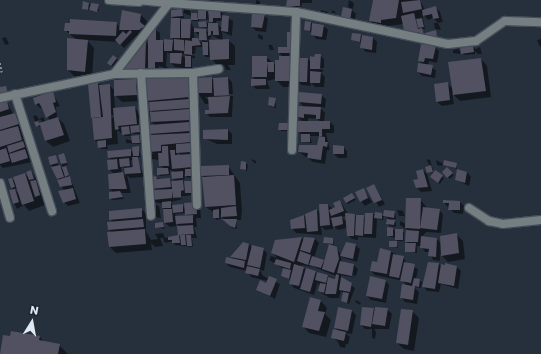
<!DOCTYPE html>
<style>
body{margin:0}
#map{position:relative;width:541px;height:354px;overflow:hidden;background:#26303d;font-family:Poppins,sans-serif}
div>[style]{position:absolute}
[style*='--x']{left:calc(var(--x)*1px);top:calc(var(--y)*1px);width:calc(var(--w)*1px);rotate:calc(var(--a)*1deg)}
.shadow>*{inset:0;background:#0007}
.building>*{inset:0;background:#515161}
.path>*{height:1.5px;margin-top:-0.75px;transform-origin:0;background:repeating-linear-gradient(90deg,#8a929c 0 2px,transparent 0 4px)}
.roads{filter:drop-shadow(1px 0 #444d5a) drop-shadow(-1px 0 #444d5a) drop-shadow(0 1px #444d5a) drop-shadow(0 -1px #444d5a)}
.street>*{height:8px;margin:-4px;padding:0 4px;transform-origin:4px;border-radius:4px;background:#757e81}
span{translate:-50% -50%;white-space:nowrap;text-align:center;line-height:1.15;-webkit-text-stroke:3.5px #1c2632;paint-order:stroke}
.north{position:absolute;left:12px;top:302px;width:40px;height:40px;-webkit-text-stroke:3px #1c2632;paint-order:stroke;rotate:11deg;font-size:11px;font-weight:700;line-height:16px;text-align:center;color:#e2e8f1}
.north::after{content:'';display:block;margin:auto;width:14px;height:18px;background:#e2e8f1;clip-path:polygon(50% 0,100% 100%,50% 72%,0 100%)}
</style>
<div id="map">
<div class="shadow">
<div style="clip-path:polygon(256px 0,260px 1px,260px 6px,256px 4px)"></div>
<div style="clip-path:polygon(291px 0,312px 0,312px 3px,302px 3px,301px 8px,289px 7px,287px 5px)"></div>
<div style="clip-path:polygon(349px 0,354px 3px,353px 9px,350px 8px,356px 14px,354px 24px,342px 16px,351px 10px,348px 6px)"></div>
<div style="clip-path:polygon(373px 0,420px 0,425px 10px,436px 8px,440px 12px,443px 22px,438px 23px,441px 30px,435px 29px,434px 23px,438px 23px,433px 18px,428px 20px,422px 13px,425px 29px,422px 29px,425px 37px,410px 39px,404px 24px,387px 26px,387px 29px,376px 27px,370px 21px)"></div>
<div style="clip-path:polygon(84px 3px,98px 5px,99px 11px,85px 10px)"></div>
<div style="clip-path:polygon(evenodd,189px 8px,191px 14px,199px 17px,206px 10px,209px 14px,220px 9px,224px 16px,233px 21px,232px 36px,222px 32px,223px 40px,228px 40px,235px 46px,235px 65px,228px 65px,231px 70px,226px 70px,224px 65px,217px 66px,211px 57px,205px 57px,203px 47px,196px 47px,195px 54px,188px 54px,195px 56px,195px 58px,192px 58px,192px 69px,175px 67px,171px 63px,171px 55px,167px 52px,166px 66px,170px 70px,159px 66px,159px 72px,151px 76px,125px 66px,146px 42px,149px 45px,149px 36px,156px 30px,160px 33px,160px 41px,165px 44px,165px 40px,175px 41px,171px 37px,175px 19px,172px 17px,181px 10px,184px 13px,184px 9px,189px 8px,183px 13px,192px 16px,192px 21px,199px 21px,199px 18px,210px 20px,213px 24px,206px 23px,200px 27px,209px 28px,211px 32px,194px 29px,190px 20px,182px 22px,178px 18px,184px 18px,183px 13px,189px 8px,216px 21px,222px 21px,222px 28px,217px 24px,216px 21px,189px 8px,194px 31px,200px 36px,203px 43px,194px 39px,194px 31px,189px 8px,212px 35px,220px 40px,202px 41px,210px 39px,212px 35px,189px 8px,181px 54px,186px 55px,189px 57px,186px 59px,181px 54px)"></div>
<div style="clip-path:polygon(321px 10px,328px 12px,329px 18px,320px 15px)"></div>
<div style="clip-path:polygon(332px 10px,334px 11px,336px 13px,332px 13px)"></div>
<div style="clip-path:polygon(141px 15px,147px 21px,146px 36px,136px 36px,124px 48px,118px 42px,87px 40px,94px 48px,92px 78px,74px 76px,68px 70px,77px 40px,65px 30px,116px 23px,120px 27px)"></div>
<div style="clip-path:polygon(264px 15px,268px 19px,266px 32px,256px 31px,252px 27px)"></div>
<div style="clip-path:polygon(311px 23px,324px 26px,328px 30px,326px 40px,316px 39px,312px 32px,305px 30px)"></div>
<div style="clip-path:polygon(258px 34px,263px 36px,263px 40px,258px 38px)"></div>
<div style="clip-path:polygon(360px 35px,373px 38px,377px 42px,376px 53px,366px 52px,362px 48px,362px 43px,352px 40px)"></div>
<div style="clip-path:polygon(6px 37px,9px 44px,5px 45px,2px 38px)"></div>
<div style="clip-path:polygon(541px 39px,541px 46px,540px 47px,537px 40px)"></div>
<div style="clip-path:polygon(268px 45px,272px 45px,274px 50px,270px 50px)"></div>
<div style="clip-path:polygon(472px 46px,476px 49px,480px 47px,482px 54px,478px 54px,475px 51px,475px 54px,464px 55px,460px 51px,460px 54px,453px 53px,453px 50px,458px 49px,462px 53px)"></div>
<div style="clip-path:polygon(435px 47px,439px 51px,437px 63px,429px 61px,428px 66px,436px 70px,435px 78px,422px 76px,418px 72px,424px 65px,419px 60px)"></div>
<div style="clip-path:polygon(288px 48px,299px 59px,308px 59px,311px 62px,320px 55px,324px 59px,324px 68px,314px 68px,324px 70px,321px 73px,325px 77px,324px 87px,315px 87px,311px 83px,311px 86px,302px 85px,298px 82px,298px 87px,283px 87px,275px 79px,267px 81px,270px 89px,256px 89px,252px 85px,256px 80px,253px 77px,266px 57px,276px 65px,283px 57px,279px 53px)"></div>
<div style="clip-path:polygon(117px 58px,118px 60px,113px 67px,110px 65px)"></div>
<div style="clip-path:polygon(481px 59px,487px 66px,491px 97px,460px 101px,452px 93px,454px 104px,442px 106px,437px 102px,447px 83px,453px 89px)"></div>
<div style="clip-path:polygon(evenodd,188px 77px,194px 84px,194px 177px,188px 178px,184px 174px,185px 179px,182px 180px,193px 184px,194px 195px,175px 197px,183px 199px,171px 202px,173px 206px,182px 205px,186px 209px,200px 207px,201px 218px,196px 218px,197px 227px,194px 227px,197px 238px,192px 238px,193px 247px,175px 245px,173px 241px,165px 243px,163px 238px,160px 238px,163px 246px,155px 247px,151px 243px,152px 250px,116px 253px,110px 247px,112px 232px,109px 230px,113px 222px,110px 219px,141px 209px,146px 213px,146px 231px,151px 240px,158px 239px,155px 234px,163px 233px,165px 238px,180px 236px,180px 227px,176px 223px,176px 226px,170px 227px,165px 223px,163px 203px,157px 203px,153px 199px,155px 191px,152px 188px,156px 178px,175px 181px,173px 178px,177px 172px,170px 170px,170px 175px,160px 176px,158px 174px,163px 169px,160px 160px,151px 159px,151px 154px,154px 154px,151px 152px,153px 136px,151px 134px,155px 125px,152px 122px,153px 113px,148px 100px,188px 77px,177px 151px,181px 155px,177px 156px,177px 151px,188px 77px,186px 213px,186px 216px,176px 217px,175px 214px,186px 213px)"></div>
<div style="clip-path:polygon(evenodd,211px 78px,215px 81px,214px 79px,228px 78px,232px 82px,233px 94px,218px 94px,218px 96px,233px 96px,232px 117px,210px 117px,206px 113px,210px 111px,209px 104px,205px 104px,198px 93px,211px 78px,205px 97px,209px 97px,209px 101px,205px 97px)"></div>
<div style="clip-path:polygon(evenodd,115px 80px,136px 80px,142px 86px,143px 101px,122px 102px,114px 94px,115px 109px,134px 107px,141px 114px,142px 130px,141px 134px,134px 134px,130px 131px,131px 136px,125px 136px,117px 130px,118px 144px,107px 145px,108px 149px,101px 149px,95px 140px,92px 117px,98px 84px,109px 85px,115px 91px,115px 80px,118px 115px,118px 117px,106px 118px,106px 116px,118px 115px)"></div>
<div style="clip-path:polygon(evenodd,52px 92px,60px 106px,56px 107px,57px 117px,64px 124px,70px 141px,53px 147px,46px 141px,42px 127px,37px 126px,33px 116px,36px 115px,39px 119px,43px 117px,46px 122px,50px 121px,43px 107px,40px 108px,36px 104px,52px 92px,40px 119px,43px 123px,40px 124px,37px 121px,40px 119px)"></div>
<div style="clip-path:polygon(evenodd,321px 95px,326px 99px,325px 108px,320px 107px,325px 113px,324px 122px,330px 122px,334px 126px,334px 133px,326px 133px,330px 150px,327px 150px,325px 164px,313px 162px,299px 152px,318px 146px,320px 136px,310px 136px,312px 143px,302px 142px,302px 135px,298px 131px,303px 122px,298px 117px,304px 107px,299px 101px,321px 95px,308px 118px,317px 119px,321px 122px,308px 122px,308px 118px)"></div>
<div style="clip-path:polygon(275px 99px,276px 108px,271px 107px,269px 105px)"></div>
<div style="clip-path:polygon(7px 102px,13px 114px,21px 120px,32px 162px,3px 168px,0 165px,0 105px)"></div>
<div style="clip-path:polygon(279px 124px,292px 131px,281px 131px)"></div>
<div style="clip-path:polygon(228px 130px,232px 134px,232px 144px,217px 144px,204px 138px)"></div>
<div style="clip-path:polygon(139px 136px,141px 144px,126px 143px,126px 139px,133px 141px)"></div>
<div style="clip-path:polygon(evenodd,138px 147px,141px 157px,137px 158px,144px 177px,130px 178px,127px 175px,131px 193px,121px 193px,124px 199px,112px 200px,110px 198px,114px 193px,110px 189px,114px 174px,109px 169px,112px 160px,109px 158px,130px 150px,133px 153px,138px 147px,131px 160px,133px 160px,135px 168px,132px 168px,131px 160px,138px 147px,121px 167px,125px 168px,126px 176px,122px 174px,121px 167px)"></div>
<div style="clip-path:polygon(343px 147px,347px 151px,347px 158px,338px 158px,334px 154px)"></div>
<div style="clip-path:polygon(63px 154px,68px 165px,65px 165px,80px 203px,68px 206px,64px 202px,64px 191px,51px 164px,55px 156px,58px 164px,64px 171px,59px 156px)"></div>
<div style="clip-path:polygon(252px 159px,256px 161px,256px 164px,252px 161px)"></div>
<div style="clip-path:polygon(426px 159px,430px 160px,434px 173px,428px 173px,430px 166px)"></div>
<div style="clip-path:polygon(436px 160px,444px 164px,456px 164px,457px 169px,443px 163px,442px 166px,437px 165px)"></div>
<div style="clip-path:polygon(246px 163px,248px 165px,247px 171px,241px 169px)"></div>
<div style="clip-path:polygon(228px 166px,240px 183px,242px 211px,241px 220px,236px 220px,237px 229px,232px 228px,220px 215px,221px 219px,216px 220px,214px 213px,206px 207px,205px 178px,202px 175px)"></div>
<div style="clip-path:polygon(447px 168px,454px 175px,450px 179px,443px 172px)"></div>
<div style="clip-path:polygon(423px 170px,427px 174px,432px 191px,421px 192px,417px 188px)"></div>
<div style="clip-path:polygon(evenodd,31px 171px,40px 185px,45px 205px,29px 211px,24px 205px,17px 209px,14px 203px,12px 179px,16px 183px,25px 174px,29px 178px,31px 171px,18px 188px,19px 194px,14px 189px,18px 188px)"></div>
<div style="clip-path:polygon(435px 172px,444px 178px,440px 184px,433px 179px)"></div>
<div style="clip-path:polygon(467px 172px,471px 177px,469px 186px,456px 180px)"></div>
<div style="clip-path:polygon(374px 185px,385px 204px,379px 207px,368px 188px)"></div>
<div style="clip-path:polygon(363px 189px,372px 202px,365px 206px,361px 201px)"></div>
<div style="clip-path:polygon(352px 194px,356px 200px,348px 204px,346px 202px)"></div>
<div style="clip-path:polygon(420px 199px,427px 208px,439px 210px,443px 214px,441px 233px,426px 232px,422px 237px,437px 239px,441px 243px,456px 234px,463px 241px,465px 259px,448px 262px,440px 254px,440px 261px,433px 260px,430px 252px,425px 252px,421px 246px,417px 246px,417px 253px,406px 251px,409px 244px,406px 241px,409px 231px,400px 225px,400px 221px,406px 224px)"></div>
<div style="clip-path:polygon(evenodd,340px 201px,348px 214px,366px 218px,373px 214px,384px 216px,383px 220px,377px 219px,376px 238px,358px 237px,358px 240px,352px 239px,348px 235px,347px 228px,338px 230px,333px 226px,333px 229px,325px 230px,321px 226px,322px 235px,296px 233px,292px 228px,291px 220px,304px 216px,307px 218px,306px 215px,317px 210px,320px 213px,328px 205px,333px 209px,340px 201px,346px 216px,347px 222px,342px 217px,346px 216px)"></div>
<div style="clip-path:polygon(460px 202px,464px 206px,463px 214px,454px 213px,444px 203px)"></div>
<div style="clip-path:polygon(154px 204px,159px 206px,161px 218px,155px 217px,156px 209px)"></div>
<div style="clip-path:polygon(397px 210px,403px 211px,405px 216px,399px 216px)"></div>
<div style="clip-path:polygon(395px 212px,396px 219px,392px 219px,396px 223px,396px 227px,389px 226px,388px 218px,384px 216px)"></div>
<div style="clip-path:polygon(163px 224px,165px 229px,156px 227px)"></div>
<div style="clip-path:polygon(393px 229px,396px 232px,404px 232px,404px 241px,397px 241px,396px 238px,388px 236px)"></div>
<div style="clip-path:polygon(evenodd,302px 238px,304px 240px,315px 239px,319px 243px,314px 258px,325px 262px,336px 247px,341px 255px,355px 245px,360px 249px,357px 262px,341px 257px,342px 263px,354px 265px,358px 269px,356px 276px,342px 273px,356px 278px,341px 275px,341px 278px,355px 288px,349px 304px,342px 301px,343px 293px,341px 291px,339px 298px,330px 298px,321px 293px,318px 282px,314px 295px,294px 288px,290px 283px,291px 280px,282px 276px,284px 269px,269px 260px,271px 256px,277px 258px,272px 252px,276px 241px,302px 238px,302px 262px,336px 276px,339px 280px,305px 269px,301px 265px,313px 267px,302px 262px)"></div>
<div style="clip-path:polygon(333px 239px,334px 245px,324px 243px)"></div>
<div style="clip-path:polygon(397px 242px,398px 248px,390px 246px)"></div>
<div style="clip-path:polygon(249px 244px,252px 248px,263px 249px,267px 253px,264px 271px,260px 270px,263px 276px,280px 284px,275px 299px,258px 290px,268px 281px,251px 277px,247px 271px,230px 267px,226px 263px,234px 260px,231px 257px)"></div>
<div style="clip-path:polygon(391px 252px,403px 257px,407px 264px,418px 269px,416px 279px,422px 282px,421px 288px,414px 287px,419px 292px,417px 304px,405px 302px,401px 297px,407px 286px,403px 281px,375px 275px,371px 271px)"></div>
<div style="clip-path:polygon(439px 264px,442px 267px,446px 264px,457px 267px,461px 271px,458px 289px,441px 284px,439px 292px,427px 291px,423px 286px)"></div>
<div style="clip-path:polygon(385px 280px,389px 285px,386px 303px,371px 300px,367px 296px)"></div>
<div style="clip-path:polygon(310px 298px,321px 301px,327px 308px,325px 314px,331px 320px,326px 337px,309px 333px,303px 326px)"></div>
<div style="clip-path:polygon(356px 300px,361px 303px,360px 305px,355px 302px)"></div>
<div style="clip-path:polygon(363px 308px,387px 309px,392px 314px,389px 329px,374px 329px,376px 332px,375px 339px,372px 338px,372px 329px,365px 329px,361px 325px)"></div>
<div style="clip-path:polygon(352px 311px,356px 315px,352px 334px,345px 333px,350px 337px,348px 344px,346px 344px,345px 348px,340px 347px,338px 342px,332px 337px,339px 332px,335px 327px)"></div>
<div style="clip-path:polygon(412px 311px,419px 318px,414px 351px,404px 349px,397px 343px)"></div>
<div style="clip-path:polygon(40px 337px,45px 343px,59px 345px,68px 354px,0 354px)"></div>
</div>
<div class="building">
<div style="clip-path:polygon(287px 0,300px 0,300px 6px,286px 6px)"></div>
<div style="clip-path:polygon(373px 0,399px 0,396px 18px,381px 20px,381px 23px,369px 21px)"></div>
<div style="clip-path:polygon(420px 0,422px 9px,403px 13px,401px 2px)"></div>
<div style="clip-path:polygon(83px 1px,89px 3px,88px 10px,82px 9px)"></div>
<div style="clip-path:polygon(91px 3px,99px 4px,97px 12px,89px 10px)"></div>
<div style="clip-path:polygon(436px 6px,439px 18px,433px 19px,432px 14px,423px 16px,422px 10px)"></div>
<div style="clip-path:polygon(343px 7px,352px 9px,350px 20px,341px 16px)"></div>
<div style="clip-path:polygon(208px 8px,220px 8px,221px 18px,213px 18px,213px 22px,209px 22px)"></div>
<div style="clip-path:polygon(182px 9px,183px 16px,171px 17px,171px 10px)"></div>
<div style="clip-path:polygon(198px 9px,206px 9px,206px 19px,198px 19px)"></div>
<div style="clip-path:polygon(122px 10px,141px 14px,140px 22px,145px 26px,139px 30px,119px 30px)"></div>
<div style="clip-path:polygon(191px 13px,197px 13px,198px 20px,191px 20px)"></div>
<div style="clip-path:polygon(252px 13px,265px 14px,262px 28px,251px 27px)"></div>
<div style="clip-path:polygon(414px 13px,418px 29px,422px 28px,424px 35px,420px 36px,419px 32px,405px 35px,401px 16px)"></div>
<div style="clip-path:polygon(222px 15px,229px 16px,228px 32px,221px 31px)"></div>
<div style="clip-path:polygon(171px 18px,180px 18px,180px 38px,170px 38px)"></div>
<div style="clip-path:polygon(422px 18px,424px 27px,418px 28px,416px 19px)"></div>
<div style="clip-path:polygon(70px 19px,117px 22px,116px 36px,69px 34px,69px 31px,64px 31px,65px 23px,70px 23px)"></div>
<div style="clip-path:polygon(181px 19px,191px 19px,190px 38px,181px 38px)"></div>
<div style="clip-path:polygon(206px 21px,207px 27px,199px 27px,198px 22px)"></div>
<div style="clip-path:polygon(305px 21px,311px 22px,310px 31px,304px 30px)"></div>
<div style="clip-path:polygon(208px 23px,218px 23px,219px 35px,213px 35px,213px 31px,211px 31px,211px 35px,208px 36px)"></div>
<div style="clip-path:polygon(312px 23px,324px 25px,322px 37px,311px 35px)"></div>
<div style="clip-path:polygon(156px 28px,156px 40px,163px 40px,163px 62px,155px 62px,155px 68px,148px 68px,148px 36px)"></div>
<div style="clip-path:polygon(194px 28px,206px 29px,207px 40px,199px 40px,199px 32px,194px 32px)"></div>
<div style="clip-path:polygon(130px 30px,132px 32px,120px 45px,115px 40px,123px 31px,126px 34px)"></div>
<div style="clip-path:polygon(436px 30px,437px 37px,425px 36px,425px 33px)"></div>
<div style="clip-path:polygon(287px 32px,293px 32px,293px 53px,278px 53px,278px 47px,287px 47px)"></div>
<div style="clip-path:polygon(352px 33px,361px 34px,360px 42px,351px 40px)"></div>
<div style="clip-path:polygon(362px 35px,373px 37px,372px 50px,360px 48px)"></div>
<div style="clip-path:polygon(67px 38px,88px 40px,85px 72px,67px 70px)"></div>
<div style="clip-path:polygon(192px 38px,198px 38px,201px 45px,192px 46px,192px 55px,184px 54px,185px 40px,192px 41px)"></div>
<div style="clip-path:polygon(164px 39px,173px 40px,172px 51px,164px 51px)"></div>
<div style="clip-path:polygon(174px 39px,184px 40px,184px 51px,174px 50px)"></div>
<div style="clip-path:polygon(229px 39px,229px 59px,210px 60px,209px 40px)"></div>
<div style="clip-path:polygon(146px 40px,145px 70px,124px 70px,124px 65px)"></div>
<div style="clip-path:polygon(202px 42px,208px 42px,208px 55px,203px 55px)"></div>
<div style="clip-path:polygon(421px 44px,436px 46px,433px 59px,425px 58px,424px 62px,418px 61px)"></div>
<div style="clip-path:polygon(473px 45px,474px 52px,461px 54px,460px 47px)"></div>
<div style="clip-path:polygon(170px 53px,182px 53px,181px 64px,170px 63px)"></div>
<div style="clip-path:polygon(315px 54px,321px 54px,320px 69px,310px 69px,310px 56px,314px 57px)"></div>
<div style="clip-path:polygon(113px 55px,117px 58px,111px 66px,107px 63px)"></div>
<div style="clip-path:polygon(185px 56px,191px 56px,191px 67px,185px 67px)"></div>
<div style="clip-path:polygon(252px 56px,267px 56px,267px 77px,252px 77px)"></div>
<div style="clip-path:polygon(279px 56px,292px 56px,292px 81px,275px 81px,275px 60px,279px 60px)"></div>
<div style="clip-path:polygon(298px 58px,308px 58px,307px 82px,297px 82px)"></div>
<div style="clip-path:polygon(481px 58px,486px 91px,453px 95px,448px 62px)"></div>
<div style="clip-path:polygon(267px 62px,274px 62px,274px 72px,268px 72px)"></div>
<div style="clip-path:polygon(418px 63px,433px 65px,431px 75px,417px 72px)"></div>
<div style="clip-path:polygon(310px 71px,321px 72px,320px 83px,310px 83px)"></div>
<div style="clip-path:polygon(188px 76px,190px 97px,147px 101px,146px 79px)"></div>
<div style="clip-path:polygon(212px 77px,212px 93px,197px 93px,197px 78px)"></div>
<div style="clip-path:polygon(228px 77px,229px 95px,214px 96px,213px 78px)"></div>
<div style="clip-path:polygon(136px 79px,137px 95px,114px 96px,114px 80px)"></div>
<div style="clip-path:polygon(251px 79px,266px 79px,266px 85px,251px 86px)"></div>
<div style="clip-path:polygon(448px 82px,450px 100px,436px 102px,434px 84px)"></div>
<div style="clip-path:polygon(98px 83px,101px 117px,91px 118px,88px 84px)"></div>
<div style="clip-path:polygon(110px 84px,112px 138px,94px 140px,92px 118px,103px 117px,99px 85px)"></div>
<div style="clip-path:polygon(6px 86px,8px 94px,0 96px,0 87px)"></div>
<div style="clip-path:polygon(53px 91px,56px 102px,53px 103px,56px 112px,46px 118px,42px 108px,39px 103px,35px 105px,33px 98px)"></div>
<div style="clip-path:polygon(299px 92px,322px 94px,321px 104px,298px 102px)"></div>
<div style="clip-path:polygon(230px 96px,228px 113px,205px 114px,205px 110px,209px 110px,208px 97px)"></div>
<div style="clip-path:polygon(269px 97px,276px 98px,274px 107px,268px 105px)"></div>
<div style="clip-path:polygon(189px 99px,190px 108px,150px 111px,149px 102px)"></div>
<div style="clip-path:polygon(7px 101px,9px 109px,0 112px,0 103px)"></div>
<div style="clip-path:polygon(135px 106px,137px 124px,118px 126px,119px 129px,115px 130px,113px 108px)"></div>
<div style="clip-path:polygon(298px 106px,321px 107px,320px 119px,316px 119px,316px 115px,304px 114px,304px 118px,297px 117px)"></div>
<div style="clip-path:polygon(189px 109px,190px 120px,151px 122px,150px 112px)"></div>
<div style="clip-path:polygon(15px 113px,19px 124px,0 130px,0 117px)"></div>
<div style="clip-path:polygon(58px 117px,64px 135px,45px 141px,40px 125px,36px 127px,34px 122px,38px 121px,39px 123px)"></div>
<div style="clip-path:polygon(297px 121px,330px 121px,330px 129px,322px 129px,322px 136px,319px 136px,319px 132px,297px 132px)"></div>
<div style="clip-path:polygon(189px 122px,190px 131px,150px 134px,149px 125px)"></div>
<div style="clip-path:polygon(279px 123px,291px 123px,291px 130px,278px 130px)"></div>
<div style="clip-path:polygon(139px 125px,140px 132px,131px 133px,130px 126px)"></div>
<div style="clip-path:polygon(18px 126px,22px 140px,0 147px,0 131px)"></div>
<div style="clip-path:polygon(129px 126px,130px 134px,122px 135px,121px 127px)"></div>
<div style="clip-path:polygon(228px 129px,228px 140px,203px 139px,203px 130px)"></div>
<div style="clip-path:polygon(190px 133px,191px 142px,161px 145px,161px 151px,150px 152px,149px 135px)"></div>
<div style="clip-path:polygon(301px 134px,310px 134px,310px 142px,301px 142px)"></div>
<div style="clip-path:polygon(139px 135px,140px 143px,132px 143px,131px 136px)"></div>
<div style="clip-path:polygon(319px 136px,325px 137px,325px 142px,328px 142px,327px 147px,323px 146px,321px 160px,307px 158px,308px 153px,298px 152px,299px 145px,317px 145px)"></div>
<div style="clip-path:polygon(106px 140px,106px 147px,98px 148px,97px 141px)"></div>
<div style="clip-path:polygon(23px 141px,25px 147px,9px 153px,7px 146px)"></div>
<div style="clip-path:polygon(190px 143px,191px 152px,176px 153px,176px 144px)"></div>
<div style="clip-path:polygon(333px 145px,344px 146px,344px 154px,333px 154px)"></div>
<div style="clip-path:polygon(139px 146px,139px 156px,133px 156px,132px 147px)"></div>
<div style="clip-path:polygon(162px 146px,168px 146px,169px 166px,159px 166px,158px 153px,162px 153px)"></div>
<div style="clip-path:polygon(6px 148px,10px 161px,0 164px,0 150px)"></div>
<div style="clip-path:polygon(25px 149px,28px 158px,12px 163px,9px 154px)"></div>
<div style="clip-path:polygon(131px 149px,131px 156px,108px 158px,107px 151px)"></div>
<div style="clip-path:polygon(170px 150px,175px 150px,175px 155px,191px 154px,192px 167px,172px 169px)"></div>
<div style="clip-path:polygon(64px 153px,67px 163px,61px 164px,58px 155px)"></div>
<div style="clip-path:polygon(56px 155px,58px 163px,50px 165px,48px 157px)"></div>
<div style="clip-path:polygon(132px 157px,138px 157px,141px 173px,125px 174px,124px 168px,133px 167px)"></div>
<div style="clip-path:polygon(129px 158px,130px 166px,120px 167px,119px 159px)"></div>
<div style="clip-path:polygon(117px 159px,118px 169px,108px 170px,107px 160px)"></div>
<div style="clip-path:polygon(444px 160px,457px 163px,456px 168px,443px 165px)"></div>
<div style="clip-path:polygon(241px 161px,246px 162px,246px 170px,240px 169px)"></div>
<div style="clip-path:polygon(60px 165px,64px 177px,57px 179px,51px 167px)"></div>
<div style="clip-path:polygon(229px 165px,229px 175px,201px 176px,201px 166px)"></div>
<div style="clip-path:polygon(431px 165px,433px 172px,427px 173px,425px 167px)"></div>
<div style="clip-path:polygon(66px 166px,69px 175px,65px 177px,62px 167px)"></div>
<div style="clip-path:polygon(447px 167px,453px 173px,447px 178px,442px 172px)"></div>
<div style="clip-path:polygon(157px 168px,168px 168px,169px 174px,157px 175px)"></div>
<div style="clip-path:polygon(185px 169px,193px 169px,193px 176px,185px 176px)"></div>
<div style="clip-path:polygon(423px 169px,428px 187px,416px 188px,413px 180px,418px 179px,416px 171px)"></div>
<div style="clip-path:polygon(457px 169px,467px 172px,465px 183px,455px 180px)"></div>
<div style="clip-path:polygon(31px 170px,34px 179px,29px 180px,26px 172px)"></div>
<div style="clip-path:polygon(435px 170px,443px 175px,438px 183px,430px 177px)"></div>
<div style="clip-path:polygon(183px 171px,183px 178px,172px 179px,171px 172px)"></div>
<div style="clip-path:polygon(123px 172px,127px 189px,109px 189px,108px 174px)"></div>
<div style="clip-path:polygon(25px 173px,34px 201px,22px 205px,13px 177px)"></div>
<div style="clip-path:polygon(234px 175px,236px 205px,205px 207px,202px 177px)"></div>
<div style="clip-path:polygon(70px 176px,72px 185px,60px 187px,57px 180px)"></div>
<div style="clip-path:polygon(156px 176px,157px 179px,170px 178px,171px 187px,151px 189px,152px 177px)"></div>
<div style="clip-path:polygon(12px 178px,15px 187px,11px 188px,8px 179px)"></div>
<div style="clip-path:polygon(36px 180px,40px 195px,35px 197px,30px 181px)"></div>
<div style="clip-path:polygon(183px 180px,184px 190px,181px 191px,181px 197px,173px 198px,173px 191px,172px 198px,152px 200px,151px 190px,172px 189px,171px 181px)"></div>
<div style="clip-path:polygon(184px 181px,192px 181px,193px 193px,185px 193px)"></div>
<div style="clip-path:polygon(374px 184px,382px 200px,374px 203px,366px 188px)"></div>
<div style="clip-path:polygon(73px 188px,76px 199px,63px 203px,58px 191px)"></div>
<div style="clip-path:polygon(364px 188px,368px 198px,360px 202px,355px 192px)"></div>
<div style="clip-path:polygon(15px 189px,19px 202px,13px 204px,9px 190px)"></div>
<div style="clip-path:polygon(120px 191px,123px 197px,109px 199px,109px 192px)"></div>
<div style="clip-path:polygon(352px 193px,355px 198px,346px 203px,343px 198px)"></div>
<div style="clip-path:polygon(406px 198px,421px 198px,420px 229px,405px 228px)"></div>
<div style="clip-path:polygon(340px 200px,344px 211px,331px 216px,329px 210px,335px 207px,333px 203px)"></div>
<div style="clip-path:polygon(443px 200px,460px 201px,460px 210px,448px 210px,449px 203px,443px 203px)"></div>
<div style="clip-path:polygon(171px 201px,171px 208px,162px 208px,162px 202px)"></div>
<div style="clip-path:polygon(196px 202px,197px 214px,185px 215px,184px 203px)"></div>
<div style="clip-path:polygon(183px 204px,183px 212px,173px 213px,172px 205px)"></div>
<div style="clip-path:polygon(319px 204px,328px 204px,330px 225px,320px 226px)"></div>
<div style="clip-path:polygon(236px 206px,237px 216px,221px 217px,221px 208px)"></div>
<div style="clip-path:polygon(423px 207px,440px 209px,437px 230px,420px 228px)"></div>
<div style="clip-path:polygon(142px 208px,142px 217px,109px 220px,109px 211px)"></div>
<div style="clip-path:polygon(163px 209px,172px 209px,173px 222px,164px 223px)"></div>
<div style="clip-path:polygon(219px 209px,219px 218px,213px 218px,213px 210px)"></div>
<div style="clip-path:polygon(317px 209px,318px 231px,307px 232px,305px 214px)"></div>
<div style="clip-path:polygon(384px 210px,395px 211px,394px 218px,383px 216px)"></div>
<div style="clip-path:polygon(375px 212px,382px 213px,382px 219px,374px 218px)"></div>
<div style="clip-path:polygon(345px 213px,355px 214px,354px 236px,347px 236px)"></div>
<div style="clip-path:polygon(365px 213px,373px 213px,372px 234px,364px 234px)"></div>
<div style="clip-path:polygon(193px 215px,193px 223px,176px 224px,175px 216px)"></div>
<div style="clip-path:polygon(304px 215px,305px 228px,291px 229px,290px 220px)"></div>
<div style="clip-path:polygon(356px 215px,364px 215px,363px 236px,355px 235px)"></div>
<div style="clip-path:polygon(342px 216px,343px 224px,333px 227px,331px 218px)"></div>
<div style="clip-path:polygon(143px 219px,144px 227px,108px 230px,107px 222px)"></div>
<div style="clip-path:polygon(222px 219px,237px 219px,235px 228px,230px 226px)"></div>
<div style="clip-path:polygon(387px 219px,395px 220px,394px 225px,386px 224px)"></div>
<div style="clip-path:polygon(163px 222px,164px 227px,155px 228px,155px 223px)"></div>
<div style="clip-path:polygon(193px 225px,194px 234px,179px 235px,180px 243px,172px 243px,172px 240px,168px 240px,168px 237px,178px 235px,177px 226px)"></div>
<div style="clip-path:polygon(387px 227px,393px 228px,393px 236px,387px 236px)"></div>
<div style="clip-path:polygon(145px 229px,146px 244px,109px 247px,107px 232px)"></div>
<div style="clip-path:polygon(395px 229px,403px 229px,403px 240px,395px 240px)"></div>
<div style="clip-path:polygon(406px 230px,419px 231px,418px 242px,405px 242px)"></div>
<div style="clip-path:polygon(457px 233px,459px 253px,441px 256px,440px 236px)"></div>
<div style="clip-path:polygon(180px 235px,185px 235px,186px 245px,181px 245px)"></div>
<div style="clip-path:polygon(186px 235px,191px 235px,192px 246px,187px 246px)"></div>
<div style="clip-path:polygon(421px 236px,437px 238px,436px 257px,428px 256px,429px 249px,420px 248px)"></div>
<div style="clip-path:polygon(302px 237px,294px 262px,271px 253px,275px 240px)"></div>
<div style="clip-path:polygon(304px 237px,315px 238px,310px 253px,300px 250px)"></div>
<div style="clip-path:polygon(324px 237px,333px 238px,333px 244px,323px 243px)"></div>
<div style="clip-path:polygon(389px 241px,397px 241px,397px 247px,389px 247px)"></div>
<div style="clip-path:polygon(243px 242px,249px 244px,246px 260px,230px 257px)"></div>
<div style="clip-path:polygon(346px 242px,356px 244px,353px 259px,340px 256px)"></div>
<div style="clip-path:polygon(405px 243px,416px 243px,415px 252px,405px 252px)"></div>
<div style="clip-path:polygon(329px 244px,337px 247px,339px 259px,334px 273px,322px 269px)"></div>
<div style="clip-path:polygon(252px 245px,264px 248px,260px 268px,247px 265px)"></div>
<div style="clip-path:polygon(380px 248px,391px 251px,387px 274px,370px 271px,372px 261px,377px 262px)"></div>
<div style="clip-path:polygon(300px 251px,311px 255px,308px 265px,297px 261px)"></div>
<div style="clip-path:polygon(393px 254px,404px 256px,399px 278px,389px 276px)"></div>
<div style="clip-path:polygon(312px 256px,324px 260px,321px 268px,309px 265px)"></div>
<div style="clip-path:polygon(226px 257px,245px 261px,244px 268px,225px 263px)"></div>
<div style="clip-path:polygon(276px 259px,291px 263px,290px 269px,274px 264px)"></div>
<div style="clip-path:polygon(340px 261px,354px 264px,352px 276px,337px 273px)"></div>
<div style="clip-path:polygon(404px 262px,415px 264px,411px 283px,400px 281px)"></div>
<div style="clip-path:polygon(428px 262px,439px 263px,435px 289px,422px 287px)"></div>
<div style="clip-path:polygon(445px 263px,457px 266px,454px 286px,438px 283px,441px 264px,445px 265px)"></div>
<div style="clip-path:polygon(294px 264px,304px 267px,299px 286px,289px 284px)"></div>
<div style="clip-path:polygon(247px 266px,260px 269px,258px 276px,245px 273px)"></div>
<div style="clip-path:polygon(283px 268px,291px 270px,289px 279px,281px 276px)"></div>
<div style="clip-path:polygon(306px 268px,316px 271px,310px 292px,300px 289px)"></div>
<div style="clip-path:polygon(317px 272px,328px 275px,326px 283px,315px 280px)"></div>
<div style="clip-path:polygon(336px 274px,339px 275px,336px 294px,325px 294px,328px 277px,335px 279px)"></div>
<div style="clip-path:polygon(269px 276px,277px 279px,270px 296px,256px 290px,260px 280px,266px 283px)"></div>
<div style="clip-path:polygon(370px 276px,386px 280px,382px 299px,366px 296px)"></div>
<div style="clip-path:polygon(341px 277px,352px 283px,350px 292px,339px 290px)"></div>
<div style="clip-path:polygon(414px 278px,420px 279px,419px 287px,415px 286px,413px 300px,400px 298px,402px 284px,412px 286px)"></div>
<div style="clip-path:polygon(320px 283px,326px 284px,324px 293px,318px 291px)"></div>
<div style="clip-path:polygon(343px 292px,349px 293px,347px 303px,341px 301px)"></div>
<div style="clip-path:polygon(310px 297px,321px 300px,318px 311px,325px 312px,319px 331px,302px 327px)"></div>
<div style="clip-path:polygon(338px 307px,352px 310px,348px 331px,334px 328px)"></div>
<div style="clip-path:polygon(362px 307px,374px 308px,371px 327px,360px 325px)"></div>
<div style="clip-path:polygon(375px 307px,388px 308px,385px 326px,372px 324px)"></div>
<div style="clip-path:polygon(401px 309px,413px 310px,408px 345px,396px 343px)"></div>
<div style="clip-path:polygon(333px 329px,346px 332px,344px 341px,331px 338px)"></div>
<div style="clip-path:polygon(11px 331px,40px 336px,39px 340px,60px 344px,58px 354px,0 354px,3px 335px,10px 336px)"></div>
</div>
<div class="path">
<div style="--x:0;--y:63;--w:10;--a:79"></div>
</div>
<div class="roads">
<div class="street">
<div style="--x:109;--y:0;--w:30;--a:4"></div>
<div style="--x:139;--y:0;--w:30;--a:6"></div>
<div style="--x:141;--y:73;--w:143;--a:86"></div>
<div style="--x:193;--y:73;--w:132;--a:88.3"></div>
<div style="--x:114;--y:74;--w:79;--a:-0.7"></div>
<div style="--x:193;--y:73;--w:26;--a:-9"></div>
<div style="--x:15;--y:94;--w:123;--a:72.5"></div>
<div style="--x:0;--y:98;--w:116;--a:-11.9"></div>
<div style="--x:114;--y:74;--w:90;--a:-52.2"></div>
<div style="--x:169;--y:3;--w:127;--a:4.1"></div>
<div style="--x:296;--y:12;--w:155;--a:11.9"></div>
<div style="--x:448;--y:44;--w:28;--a:-6"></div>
<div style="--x:476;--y:41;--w:35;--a:-35"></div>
<div style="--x:505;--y:21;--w:36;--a:2"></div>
<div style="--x:292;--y:150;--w:138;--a:-88.3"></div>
<div style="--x:0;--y:183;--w:36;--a:74"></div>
<div style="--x:469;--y:208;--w:24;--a:33"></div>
<div style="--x:489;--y:221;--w:14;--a:12"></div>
<div style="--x:503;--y:224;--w:38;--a:-6"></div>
</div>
</div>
<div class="north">N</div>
</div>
